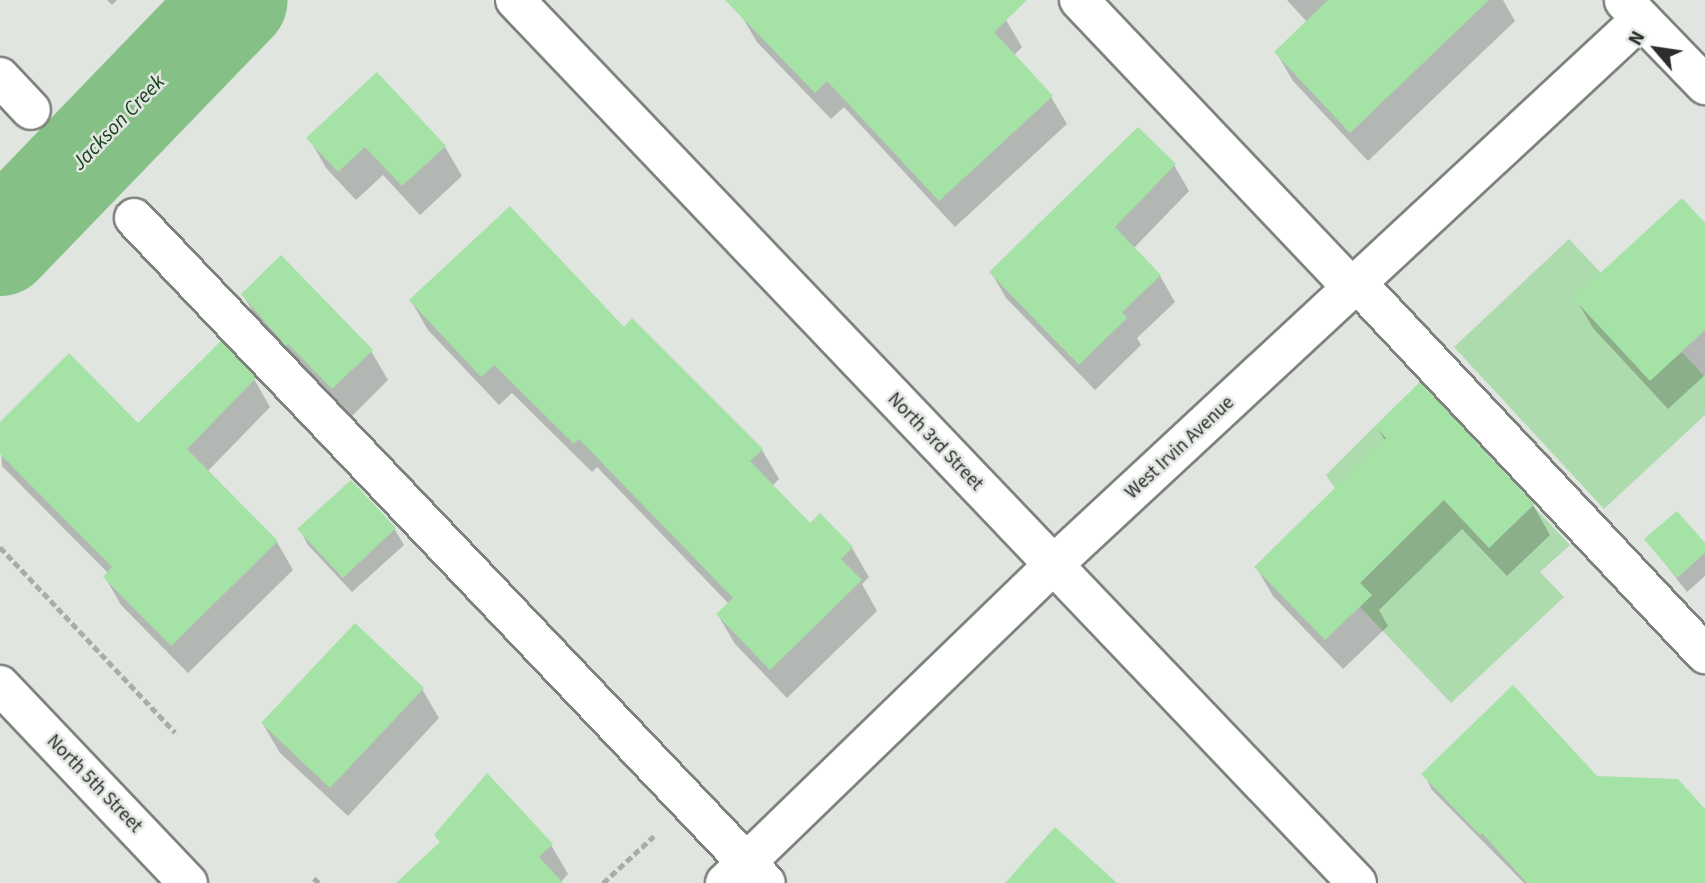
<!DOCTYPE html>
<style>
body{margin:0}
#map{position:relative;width:1705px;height:883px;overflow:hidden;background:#e0e5e0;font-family:"Source Sans 3",sans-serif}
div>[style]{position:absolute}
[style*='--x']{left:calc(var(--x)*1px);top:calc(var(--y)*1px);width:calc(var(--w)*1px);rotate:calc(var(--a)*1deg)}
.green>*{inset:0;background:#aedbae}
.shadow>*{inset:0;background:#0003}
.river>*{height:103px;margin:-51.5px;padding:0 51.5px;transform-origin:51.5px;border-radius:51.5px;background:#85c186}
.building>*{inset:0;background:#a4e2a5}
.path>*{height:4.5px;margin-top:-2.25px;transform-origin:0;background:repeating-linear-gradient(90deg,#a9ada9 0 7px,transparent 0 10.5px)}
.roads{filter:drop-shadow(2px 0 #7e837e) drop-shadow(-2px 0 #7e837e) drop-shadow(0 2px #7e837e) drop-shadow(0 -2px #7e837e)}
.minor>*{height:38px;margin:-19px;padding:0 19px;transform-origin:19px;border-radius:19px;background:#fff}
.major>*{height:38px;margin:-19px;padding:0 19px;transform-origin:19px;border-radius:19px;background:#fff}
span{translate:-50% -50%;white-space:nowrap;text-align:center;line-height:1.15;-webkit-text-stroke:5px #e0e5e0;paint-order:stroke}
.street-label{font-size:19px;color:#2c2e2c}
.water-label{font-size:21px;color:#123d16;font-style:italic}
.north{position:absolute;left:1621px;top:14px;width:70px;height:70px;-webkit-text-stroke:5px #e0e5e0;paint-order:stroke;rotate:299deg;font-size:19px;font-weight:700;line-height:28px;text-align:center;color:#2c2e2c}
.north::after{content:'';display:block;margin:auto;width:24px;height:32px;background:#2c2e2c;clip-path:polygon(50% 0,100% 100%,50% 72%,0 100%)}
</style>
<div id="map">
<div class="green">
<div style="clip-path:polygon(1569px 239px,1601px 273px,1574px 299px,1650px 380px,1682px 352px,1705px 377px,1705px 415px,1604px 509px,1454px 347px)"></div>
<div style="clip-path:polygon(1375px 426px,1489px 548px,1533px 506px,1570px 545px,1540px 572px,1564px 597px,1451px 703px,1360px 607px,1372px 595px,1360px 583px,1410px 533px,1335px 488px,1326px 475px)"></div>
</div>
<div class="shadow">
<div style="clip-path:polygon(107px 0,117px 0,112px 5px)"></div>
<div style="clip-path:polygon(757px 0,988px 0,1006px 20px,1022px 47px,1013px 56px,1051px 97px,1067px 124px,955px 227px,844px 107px,831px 119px,757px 42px,741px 15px)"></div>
<div style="clip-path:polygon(1287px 0,1503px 0,1515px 21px,1368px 161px,1293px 81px,1276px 52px,1307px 22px)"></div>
<div style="clip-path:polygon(377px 74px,445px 147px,462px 176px,420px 215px,383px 175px,356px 200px,326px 168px,309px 138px)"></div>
<div style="clip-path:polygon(1174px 165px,1189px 191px,1133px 249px,1160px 276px,1175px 302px,1137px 338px,1141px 345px,1095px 390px,1006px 298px,991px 272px)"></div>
<div style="clip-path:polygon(1705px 225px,1705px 375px,1668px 409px,1593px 328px,1576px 299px)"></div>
<div style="clip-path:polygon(243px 295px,371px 351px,388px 380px,350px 418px,260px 324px)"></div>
<div style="clip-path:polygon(411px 301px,623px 329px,762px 450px,779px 479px,772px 486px,810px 525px,852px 548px,869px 577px,862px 584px,877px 611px,787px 698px,735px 644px,718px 615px,729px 604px,597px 467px,592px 472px,512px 393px,499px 405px,428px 330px)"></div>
<div style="clip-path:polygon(254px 379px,270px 407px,207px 472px,277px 542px,293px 570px,188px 673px,121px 605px,105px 577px,108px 573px,2px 466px,0 424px,138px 426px)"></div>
<div style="clip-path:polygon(1420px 385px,1533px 505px,1550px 535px,1507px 576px,1462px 529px,1379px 610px,1388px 626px,1343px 669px,1273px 596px,1256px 567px,1385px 441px,1377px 427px)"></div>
<div style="clip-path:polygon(351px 482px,395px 530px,404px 545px,352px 592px,308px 545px,300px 530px)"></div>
<div style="clip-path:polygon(1646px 539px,1705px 546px,1705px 576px,1687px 592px)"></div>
<div style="clip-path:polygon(422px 689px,439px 718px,348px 816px,280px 753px,263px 724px)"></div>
<div style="clip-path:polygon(1424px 774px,1596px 778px,1705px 812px,1705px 883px,1524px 883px,1432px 790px)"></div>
<div style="clip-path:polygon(436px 835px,551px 845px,568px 874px,560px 883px,400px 883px,441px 844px)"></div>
</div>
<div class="river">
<div style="--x:0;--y:244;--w:339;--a:-46"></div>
</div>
<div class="building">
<div style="clip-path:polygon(725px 0,1027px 0,994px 32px,1053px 96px,939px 201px,827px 81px,815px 93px)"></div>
<div style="clip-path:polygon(1328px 0,1489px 0,1350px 133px,1274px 52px)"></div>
<div style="clip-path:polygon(377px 72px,446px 146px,402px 186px,365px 147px,338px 172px,306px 138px)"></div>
<div style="clip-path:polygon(1138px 127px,1176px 164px,1115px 227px,1161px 275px,1122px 312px,1127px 318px,1079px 365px,989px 272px)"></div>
<div style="clip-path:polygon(1682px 198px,1705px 223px,1705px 330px,1650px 381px,1573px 298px)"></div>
<div style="clip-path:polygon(510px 206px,624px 327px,632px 318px,763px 449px,750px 461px,810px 523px,820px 513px,853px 547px,841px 559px,862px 580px,770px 670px,716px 614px,733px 598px,579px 439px,574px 444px,494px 365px,481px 377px,409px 300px)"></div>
<div style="clip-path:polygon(281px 255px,373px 350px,332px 389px,288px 344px,286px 346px,241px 294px)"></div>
<div style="clip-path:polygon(221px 341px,256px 378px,187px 449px,278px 541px,171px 646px,103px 577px,112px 567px,0 454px,0 422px,69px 353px,138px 423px)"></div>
<div style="clip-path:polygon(1420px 382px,1534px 504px,1489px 548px,1444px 500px,1360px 583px,1372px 595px,1325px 640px,1254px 567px,1386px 438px,1375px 426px)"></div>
<div style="clip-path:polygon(351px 480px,396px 528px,343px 578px,297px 529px)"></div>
<div style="clip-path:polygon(1677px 511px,1705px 543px,1705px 553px,1677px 578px,1644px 539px)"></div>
<div style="clip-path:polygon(355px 623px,424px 688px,330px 788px,261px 723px)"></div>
<div style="clip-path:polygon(1513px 685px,1597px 776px,1678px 779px,1705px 809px,1705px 883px,1527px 883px,1482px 833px,1480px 835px,1421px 774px)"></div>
<div style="clip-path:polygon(487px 773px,553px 844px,539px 857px,563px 883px,396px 883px,440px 842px,434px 835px)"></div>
<div style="clip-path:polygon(1055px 827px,1117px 883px,1005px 883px)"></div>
</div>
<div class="path">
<div style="--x:0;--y:547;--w:255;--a:46.6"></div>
<div style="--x:314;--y:878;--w:7;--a:45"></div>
<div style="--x:603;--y:883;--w:69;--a:-42.7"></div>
</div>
<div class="roads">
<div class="minor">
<div style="--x:1079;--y:0;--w:397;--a:46.5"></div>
<div style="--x:1624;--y:1;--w:117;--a:46"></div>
<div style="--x:0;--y:77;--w:45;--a:46.8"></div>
<div style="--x:134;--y:218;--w:917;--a:46.46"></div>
<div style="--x:1357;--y:283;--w:509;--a:46.83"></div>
<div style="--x:0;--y:685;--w:273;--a:46.5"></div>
<div style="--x:725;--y:883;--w:455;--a:-44.1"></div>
<div style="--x:1052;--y:566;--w:804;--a:-42.88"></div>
</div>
<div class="major">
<div style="--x:515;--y:0;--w:1220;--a:46.36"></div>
</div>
</div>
<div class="street-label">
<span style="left:935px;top:442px;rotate:46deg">North 3rd Street</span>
<span style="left:1180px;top:448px;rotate:-43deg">West Irvin Avenue</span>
<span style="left:94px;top:784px;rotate:46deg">North 5th Street</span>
</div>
<div class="water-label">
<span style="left:118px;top:122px;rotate:-46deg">Jackson Creek</span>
</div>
<div class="north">N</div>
</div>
